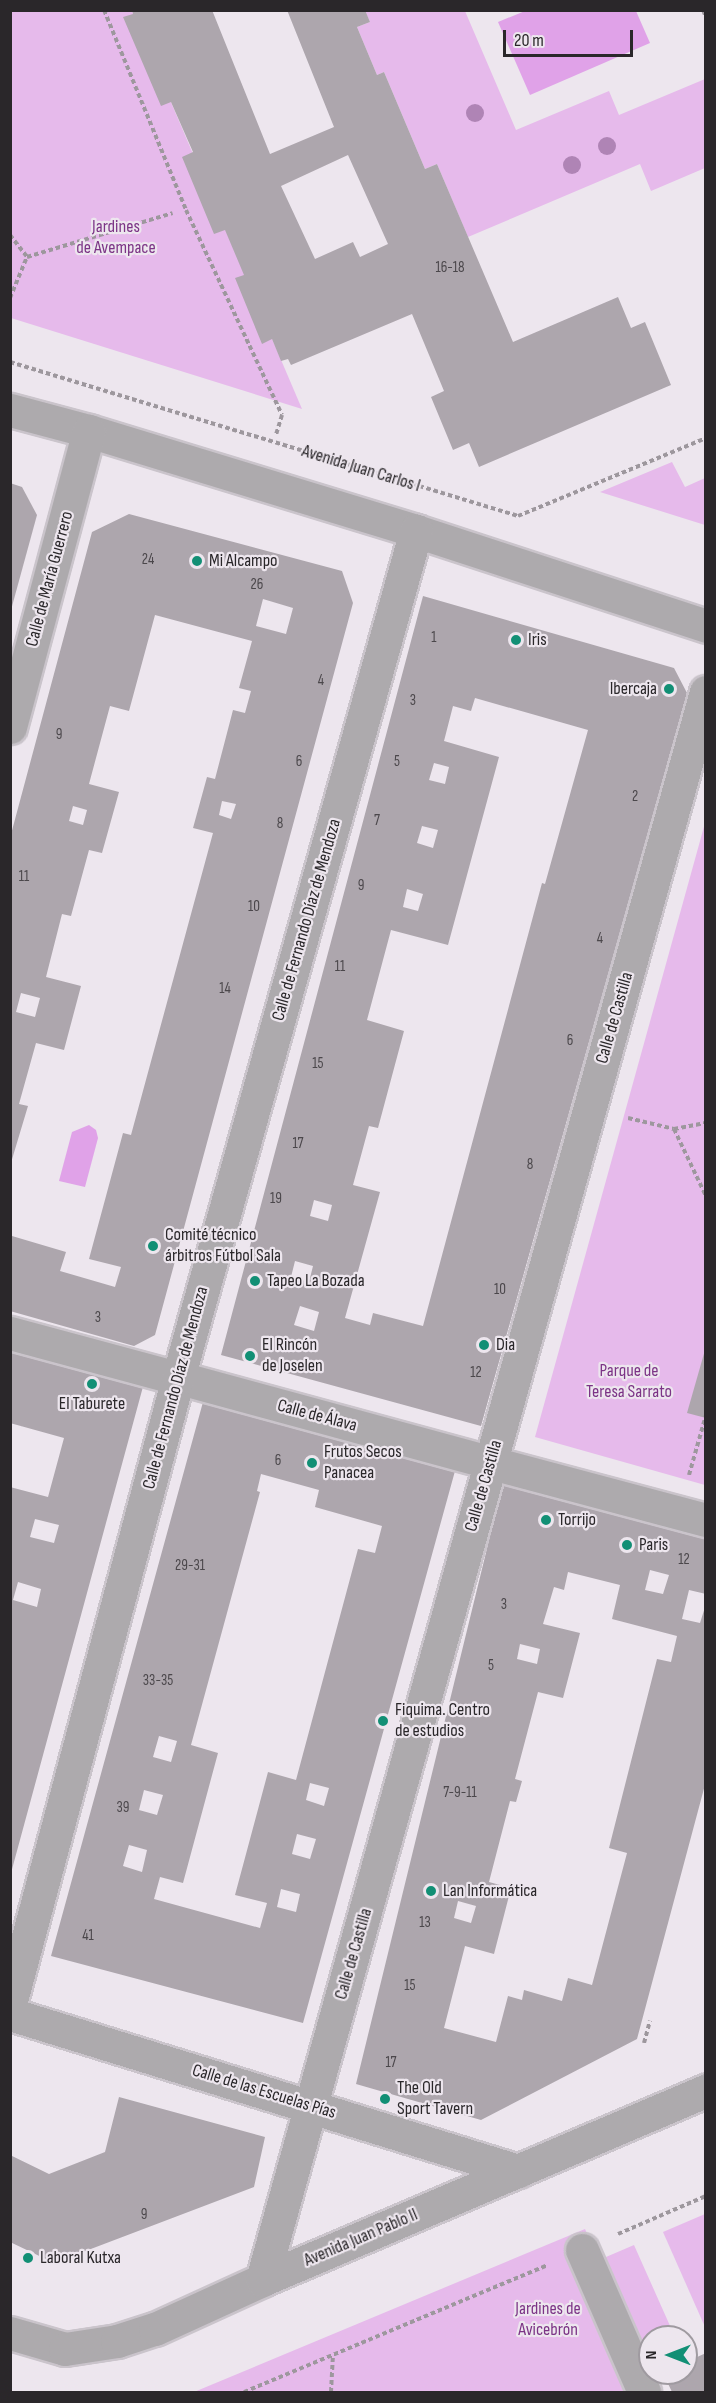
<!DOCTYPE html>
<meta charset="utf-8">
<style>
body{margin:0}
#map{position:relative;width:716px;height:2403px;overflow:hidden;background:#ede6ee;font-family:"Sofia Sans Condensed",sans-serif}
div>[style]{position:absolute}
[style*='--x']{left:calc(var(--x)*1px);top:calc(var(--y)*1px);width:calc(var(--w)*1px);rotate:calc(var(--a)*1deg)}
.green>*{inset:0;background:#e6baeb}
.water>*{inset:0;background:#e0a2e8}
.building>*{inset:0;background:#ada6ad}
.path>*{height:4px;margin-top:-2px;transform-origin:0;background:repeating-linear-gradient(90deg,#9d979d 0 4.5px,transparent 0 7.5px)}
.roads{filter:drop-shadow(2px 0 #cac4cb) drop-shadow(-2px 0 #cac4cb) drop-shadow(0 2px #cac4cb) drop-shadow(0 -2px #cac4cb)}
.minor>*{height:33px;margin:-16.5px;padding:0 16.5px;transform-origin:16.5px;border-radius:16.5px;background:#adaaad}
.trees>*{width:18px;height:18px;margin:-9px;border-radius:50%;background:#af84b5}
.dots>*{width:16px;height:16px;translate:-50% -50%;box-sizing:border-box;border:3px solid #ede6ee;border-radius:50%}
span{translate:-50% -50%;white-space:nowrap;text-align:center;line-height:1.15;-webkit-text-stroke:4.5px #ede6ee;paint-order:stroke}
.number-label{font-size:15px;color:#4b474b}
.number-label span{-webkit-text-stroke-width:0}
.park-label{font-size:18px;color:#7c3486}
.street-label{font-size:18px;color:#2a272a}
.poi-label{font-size:18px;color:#2a272a}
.left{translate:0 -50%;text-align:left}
.right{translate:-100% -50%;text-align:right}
.frame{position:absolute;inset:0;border:12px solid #2a272a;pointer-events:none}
.north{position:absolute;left:638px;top:2325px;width:60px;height:60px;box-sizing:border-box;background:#ede6ee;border:2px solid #9f9aa0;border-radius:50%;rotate:270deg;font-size:16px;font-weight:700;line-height:24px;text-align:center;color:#2a272a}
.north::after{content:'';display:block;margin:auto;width:21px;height:27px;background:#128f75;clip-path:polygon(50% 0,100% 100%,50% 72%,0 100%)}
.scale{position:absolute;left:503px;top:30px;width:130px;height:27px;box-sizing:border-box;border:3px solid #2a272a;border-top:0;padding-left:8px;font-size:18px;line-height:21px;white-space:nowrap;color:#2a272a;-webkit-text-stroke:4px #ede6ee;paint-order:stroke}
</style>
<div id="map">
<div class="green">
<div style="clip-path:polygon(10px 11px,132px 11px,302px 409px,11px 318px)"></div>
<div style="clip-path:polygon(365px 11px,465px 11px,516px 130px,609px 91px,619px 115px,705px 79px,705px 168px,651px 191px,640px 164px,468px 237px,437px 164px,425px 169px,384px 72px,377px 75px,357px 27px,370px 22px)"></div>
<div style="clip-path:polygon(672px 462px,685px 487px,705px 478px,705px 525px,600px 492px)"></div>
<div style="clip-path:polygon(705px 823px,705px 1485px,535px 1437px)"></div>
<div style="clip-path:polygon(705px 2214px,705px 2327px,663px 2232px)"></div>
<div style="clip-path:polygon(585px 2229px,599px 2260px,634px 2245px,675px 2337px,650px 2337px,650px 2373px,660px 2373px,651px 2377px,658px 2392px,194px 2392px)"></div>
</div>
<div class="water">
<div style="clip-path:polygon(525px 11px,636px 11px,650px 43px,530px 95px,498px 22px)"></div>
<div style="clip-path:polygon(89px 1125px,96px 1130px,98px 1138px,85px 1187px,59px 1181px,72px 1132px)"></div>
</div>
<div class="building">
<div style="clip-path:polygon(evenodd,132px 10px,212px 10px,270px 154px,334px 127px,287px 10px,365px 10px,370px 22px,357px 27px,377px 75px,384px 72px,425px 169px,437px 164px,513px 342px,618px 297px,631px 328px,645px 322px,671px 385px,479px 467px,469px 443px,453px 450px,431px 397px,444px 391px,412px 314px,291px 365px,288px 359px,281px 361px,272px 339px,262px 344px,235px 278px,244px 275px,225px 230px,214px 234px,182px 157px,193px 152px,171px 102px,161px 106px,123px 17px,133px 14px,132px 10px,348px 155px,388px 244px,360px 257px,353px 242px,315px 259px,281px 186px,348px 155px)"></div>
<div style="clip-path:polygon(10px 483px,22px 487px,37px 515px,11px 610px)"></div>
<div style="clip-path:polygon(evenodd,129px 514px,342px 571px,353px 603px,155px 1335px,134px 1346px,10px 1311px,12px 1236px,66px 1252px,60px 1271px,115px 1287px,121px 1267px,89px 1259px,123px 1133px,131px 1135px,213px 833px,193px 828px,207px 777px,215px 779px,233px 710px,245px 713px,251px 691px,239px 688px,252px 641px,155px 615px,129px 711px,110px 706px,89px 784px,119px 792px,102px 853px,89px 850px,71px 916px,62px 914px,46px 977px,81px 986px,64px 1050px,36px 1043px,19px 1104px,28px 1106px,10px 1166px,10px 838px,92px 532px,129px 514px,263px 599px,293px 608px,286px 634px,256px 626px,263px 599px,129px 514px,222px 801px,236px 804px,231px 819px,219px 815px,222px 801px,129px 514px,73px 806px,87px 810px,83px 825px,69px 821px,73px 806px,129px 514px,21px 993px,40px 998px,35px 1017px,16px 1012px,21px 993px)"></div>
<div style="clip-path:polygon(evenodd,423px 596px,674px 668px,687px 693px,481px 1426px,221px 1355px,423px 596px,475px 698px,588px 730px,545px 884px,542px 883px,423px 1326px,373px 1313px,370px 1325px,345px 1318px,380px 1192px,353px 1185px,369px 1126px,378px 1128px,404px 1031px,367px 1020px,391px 930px,448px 945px,499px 757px,444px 741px,453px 706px,471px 711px,475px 698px,423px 596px,434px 763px,449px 767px,445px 784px,429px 780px,434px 763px,423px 596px,422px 826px,438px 830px,433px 848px,417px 843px,422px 826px,423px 596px,407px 889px,423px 894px,418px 911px,403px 907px,407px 889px,423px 596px,314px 1200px,332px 1205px,328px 1221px,310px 1216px,314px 1200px,423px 596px,295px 1261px,313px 1266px,309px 1282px,291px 1277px,295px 1261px,423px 596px,300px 1306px,319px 1312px,314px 1331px,294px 1325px,300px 1306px)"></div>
<div style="clip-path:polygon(evenodd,10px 1350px,144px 1383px,11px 1873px,10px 1487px,48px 1497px,64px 1438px,10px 1423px,10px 1350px,35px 1519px,59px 1525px,54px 1543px,30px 1537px,35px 1519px,10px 1350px,18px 1582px,41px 1589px,37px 1607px,13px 1600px,18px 1582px)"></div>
<div style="clip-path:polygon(705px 1350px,706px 1350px,706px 1418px,687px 1413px)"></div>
<div style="clip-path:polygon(evenodd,203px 1402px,455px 1471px,303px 2023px,51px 1956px,203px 1402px,261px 1474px,319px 1490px,315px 1507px,382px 1526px,375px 1553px,358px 1549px,296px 1780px,268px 1772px,235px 1895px,267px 1903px,260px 1928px,154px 1899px,160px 1877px,183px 1883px,218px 1753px,191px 1745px,260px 1492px,257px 1491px,261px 1474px,203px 1402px,159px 1736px,177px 1741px,171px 1762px,153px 1757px,159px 1736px,203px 1402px,310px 1783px,329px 1788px,324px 1806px,306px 1800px,310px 1783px,203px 1402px,144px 1790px,163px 1795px,157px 1815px,139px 1810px,144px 1790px,203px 1402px,297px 1834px,316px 1839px,310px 1859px,292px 1854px,297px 1834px,203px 1402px,129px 1845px,147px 1850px,142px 1872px,123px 1866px,129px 1845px,203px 1402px,281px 1889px,300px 1894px,296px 1912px,277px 1907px,281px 1889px)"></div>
<div style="clip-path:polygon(evenodd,504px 1479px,706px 1532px,706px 1594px,689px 1590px,682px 1619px,700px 1623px,706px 1604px,706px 1781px,637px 2039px,481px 2120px,356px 2084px,504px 1479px,650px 1570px,669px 1575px,663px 1594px,645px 1590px,650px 1570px,504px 1479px,568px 1572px,620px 1585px,612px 1619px,677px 1636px,671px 1662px,657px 1659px,609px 1848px,627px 1853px,592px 1985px,568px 1978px,562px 2001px,524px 1990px,522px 2000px,508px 1996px,496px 2042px,444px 2028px,465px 1946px,494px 1954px,511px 1888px,489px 1882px,510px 1801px,516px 1802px,522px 1781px,515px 1779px,538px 1692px,563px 1698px,580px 1633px,543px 1624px,554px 1587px,564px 1590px,568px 1572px,504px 1479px,520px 1644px,540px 1649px,537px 1664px,517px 1659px,520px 1644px,504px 1479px,458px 1901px,476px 1906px,471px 1923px,454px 1918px,458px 1901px)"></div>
<div style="clip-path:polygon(119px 2097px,265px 2137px,254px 2187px,54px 2263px,10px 2242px,10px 2155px,49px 2174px,105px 2152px)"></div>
<div style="clip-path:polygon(706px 2353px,706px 2392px,672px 2392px,663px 2373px,686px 2373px,686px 2362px)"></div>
</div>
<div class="path">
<div style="--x:104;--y:10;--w:216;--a:67.7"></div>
<div style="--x:186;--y:210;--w:226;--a:64.9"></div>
<div style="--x:282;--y:415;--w:21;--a:107"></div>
<div style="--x:703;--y:10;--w:8;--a:67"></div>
<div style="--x:10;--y:235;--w:28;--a:52"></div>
<div style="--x:27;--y:257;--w:152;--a:-16.8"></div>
<div style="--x:10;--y:298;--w:44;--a:-67.5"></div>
<div style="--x:10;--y:362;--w:531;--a:16.86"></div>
<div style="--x:518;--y:516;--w:204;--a:-22.5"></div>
<div style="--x:628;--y:1118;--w:47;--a:13.4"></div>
<div style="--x:674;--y:1129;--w:74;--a:64.5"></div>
<div style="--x:674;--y:1129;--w:33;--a:-11"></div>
<div style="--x:689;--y:1475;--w:62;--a:-74.2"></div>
<div style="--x:644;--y:2043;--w:23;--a:-75"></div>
<div style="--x:618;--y:2234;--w:96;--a:-23.4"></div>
<div style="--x:244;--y:2392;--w:329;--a:-22.7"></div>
<div style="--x:331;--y:2392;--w:37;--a:-87"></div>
</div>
<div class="roads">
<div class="minor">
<div style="--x:10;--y:410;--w:82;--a:14.9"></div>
<div style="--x:89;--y:431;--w:342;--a:17"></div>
<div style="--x:416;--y:531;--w:305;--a:18.1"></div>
<div style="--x:10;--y:727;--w:306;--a:-75.1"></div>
<div style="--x:10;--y:1333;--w:165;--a:15.1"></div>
<div style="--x:187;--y:1380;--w:306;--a:15.2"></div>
<div style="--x:503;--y:1466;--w:210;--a:14.9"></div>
<div style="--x:10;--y:2004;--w:648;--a:-74.98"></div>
<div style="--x:178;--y:1378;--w:880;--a:-74.31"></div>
<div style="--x:10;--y:2014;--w:532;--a:17.17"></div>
<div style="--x:582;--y:2250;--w:155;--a:66.4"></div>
<div style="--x:262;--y:2280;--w:1649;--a:-74.38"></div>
<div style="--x:10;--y:2333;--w:57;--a:16.2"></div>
<div style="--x:65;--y:2349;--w:53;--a:-8.7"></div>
<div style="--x:117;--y:2341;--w:40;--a:-18"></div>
<div style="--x:155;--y:2329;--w:118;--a:-24.6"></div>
<div style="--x:262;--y:2280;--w:483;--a:-23.1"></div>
</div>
</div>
<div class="trees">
<div style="left:475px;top:113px"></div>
<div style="left:607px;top:146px"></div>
<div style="left:572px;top:165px"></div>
</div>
<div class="dots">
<div style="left:197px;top:561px;background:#128f75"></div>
<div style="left:516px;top:640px;background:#128f75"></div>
<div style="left:669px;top:689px;background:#128f75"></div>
<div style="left:153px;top:1246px;background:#128f75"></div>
<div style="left:255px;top:1281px;background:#128f75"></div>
<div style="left:484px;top:1345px;background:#128f75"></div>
<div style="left:250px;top:1356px;background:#128f75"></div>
<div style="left:92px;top:1384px;background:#128f75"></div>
<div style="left:312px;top:1463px;background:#128f75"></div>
<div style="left:546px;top:1520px;background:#128f75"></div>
<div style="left:627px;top:1545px;background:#128f75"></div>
<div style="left:383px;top:1721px;background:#128f75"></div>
<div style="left:431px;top:1891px;background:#128f75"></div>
<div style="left:385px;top:2099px;background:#128f75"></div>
<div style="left:28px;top:2258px;background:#128f75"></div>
</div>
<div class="number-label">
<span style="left:450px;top:268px">16-18</span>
<span style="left:148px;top:560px">24</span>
<span style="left:257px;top:585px">26</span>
<span style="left:434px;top:638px">1</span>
<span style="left:321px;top:681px">4</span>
<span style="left:413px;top:701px">3</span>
<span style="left:59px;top:735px">9</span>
<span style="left:299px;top:762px">6</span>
<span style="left:397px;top:762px">5</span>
<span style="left:635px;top:797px">2</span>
<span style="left:377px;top:821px">7</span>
<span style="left:280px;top:824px">8</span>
<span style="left:24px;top:877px">11</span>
<span style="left:361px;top:886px">9</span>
<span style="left:254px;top:907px">10</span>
<span style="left:600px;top:939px">4</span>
<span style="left:340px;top:967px">11</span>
<span style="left:225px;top:989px">14</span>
<span style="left:570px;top:1041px">6</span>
<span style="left:318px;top:1064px">15</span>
<span style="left:298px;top:1144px">17</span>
<span style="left:530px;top:1165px">8</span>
<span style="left:276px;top:1199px">19</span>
<span style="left:500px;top:1290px">10</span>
<span style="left:98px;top:1318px">3</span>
<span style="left:476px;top:1373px">12</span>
<span style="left:278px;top:1461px">6</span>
<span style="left:684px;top:1560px">12</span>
<span style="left:190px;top:1566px">29-31</span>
<span style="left:504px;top:1605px">3</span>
<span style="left:491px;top:1666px">5</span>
<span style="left:158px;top:1681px">33-35</span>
<span style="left:460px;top:1793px">7-9-11</span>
<span style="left:123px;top:1808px">39</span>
<span style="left:425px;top:1923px">13</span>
<span style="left:88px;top:1936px">41</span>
<span style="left:410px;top:1986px">15</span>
<span style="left:391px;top:2063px">17</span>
<span style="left:144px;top:2215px">9</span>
</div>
<div class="park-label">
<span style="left:116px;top:238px">Jardines<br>de Avempace</span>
<span style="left:629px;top:1382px">Parque de<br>Teresa Sarrato</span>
<span style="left:548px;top:2320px">Jardines de<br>Avicebrón</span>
</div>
<div class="street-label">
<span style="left:361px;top:469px;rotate:17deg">Avenida Juan Carlos I</span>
<span style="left:50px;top:579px;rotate:-75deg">Calle de María Guerrero</span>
<span style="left:307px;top:920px;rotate:-74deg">Calle de Fernando Díaz de Mendoza</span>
<span style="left:615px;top:1018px;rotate:-74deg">Calle de Castilla</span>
<span style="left:176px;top:1388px;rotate:-75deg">Calle de Fernando Díaz de Mendoza</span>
<span style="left:317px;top:1416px;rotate:15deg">Calle de Álava</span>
<span style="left:484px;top:1486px;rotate:-74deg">Calle de Castilla</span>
<span style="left:354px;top:1954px;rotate:-74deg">Calle de Castilla</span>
<span style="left:264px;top:2092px;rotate:17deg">Calle de las Escuelas Pías</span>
<span style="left:361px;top:2238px;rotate:-23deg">Avenida Juan Pablo II</span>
</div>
<div class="poi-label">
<span class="left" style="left:209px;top:561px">Mi Alcampo</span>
<span class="left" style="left:528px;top:640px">Iris</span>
<span class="right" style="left:657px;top:689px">Ibercaja</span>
<span class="left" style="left:165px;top:1246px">Comité técnico<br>árbitros Fútbol Sala</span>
<span class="left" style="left:267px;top:1281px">Tapeo La Bozada</span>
<span class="left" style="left:496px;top:1345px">Dia</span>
<span class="left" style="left:262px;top:1356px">El Rincón<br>de Joselen</span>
<span style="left:92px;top:1404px">El Taburete</span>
<span class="left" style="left:324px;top:1463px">Frutos Secos<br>Panacea</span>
<span class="left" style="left:558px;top:1520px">Torrijo</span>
<span class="left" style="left:639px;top:1545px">Paris</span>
<span class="left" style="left:395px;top:1721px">Fiquima. Centro<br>de estudios</span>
<span class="left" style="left:443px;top:1891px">Lan Informática</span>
<span class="left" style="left:397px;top:2099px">The Old<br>Sport Tavern</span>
<span class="left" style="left:40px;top:2258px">Laboral Kutxa</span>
</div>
<div class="frame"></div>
<div class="north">N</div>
<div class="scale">20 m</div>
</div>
